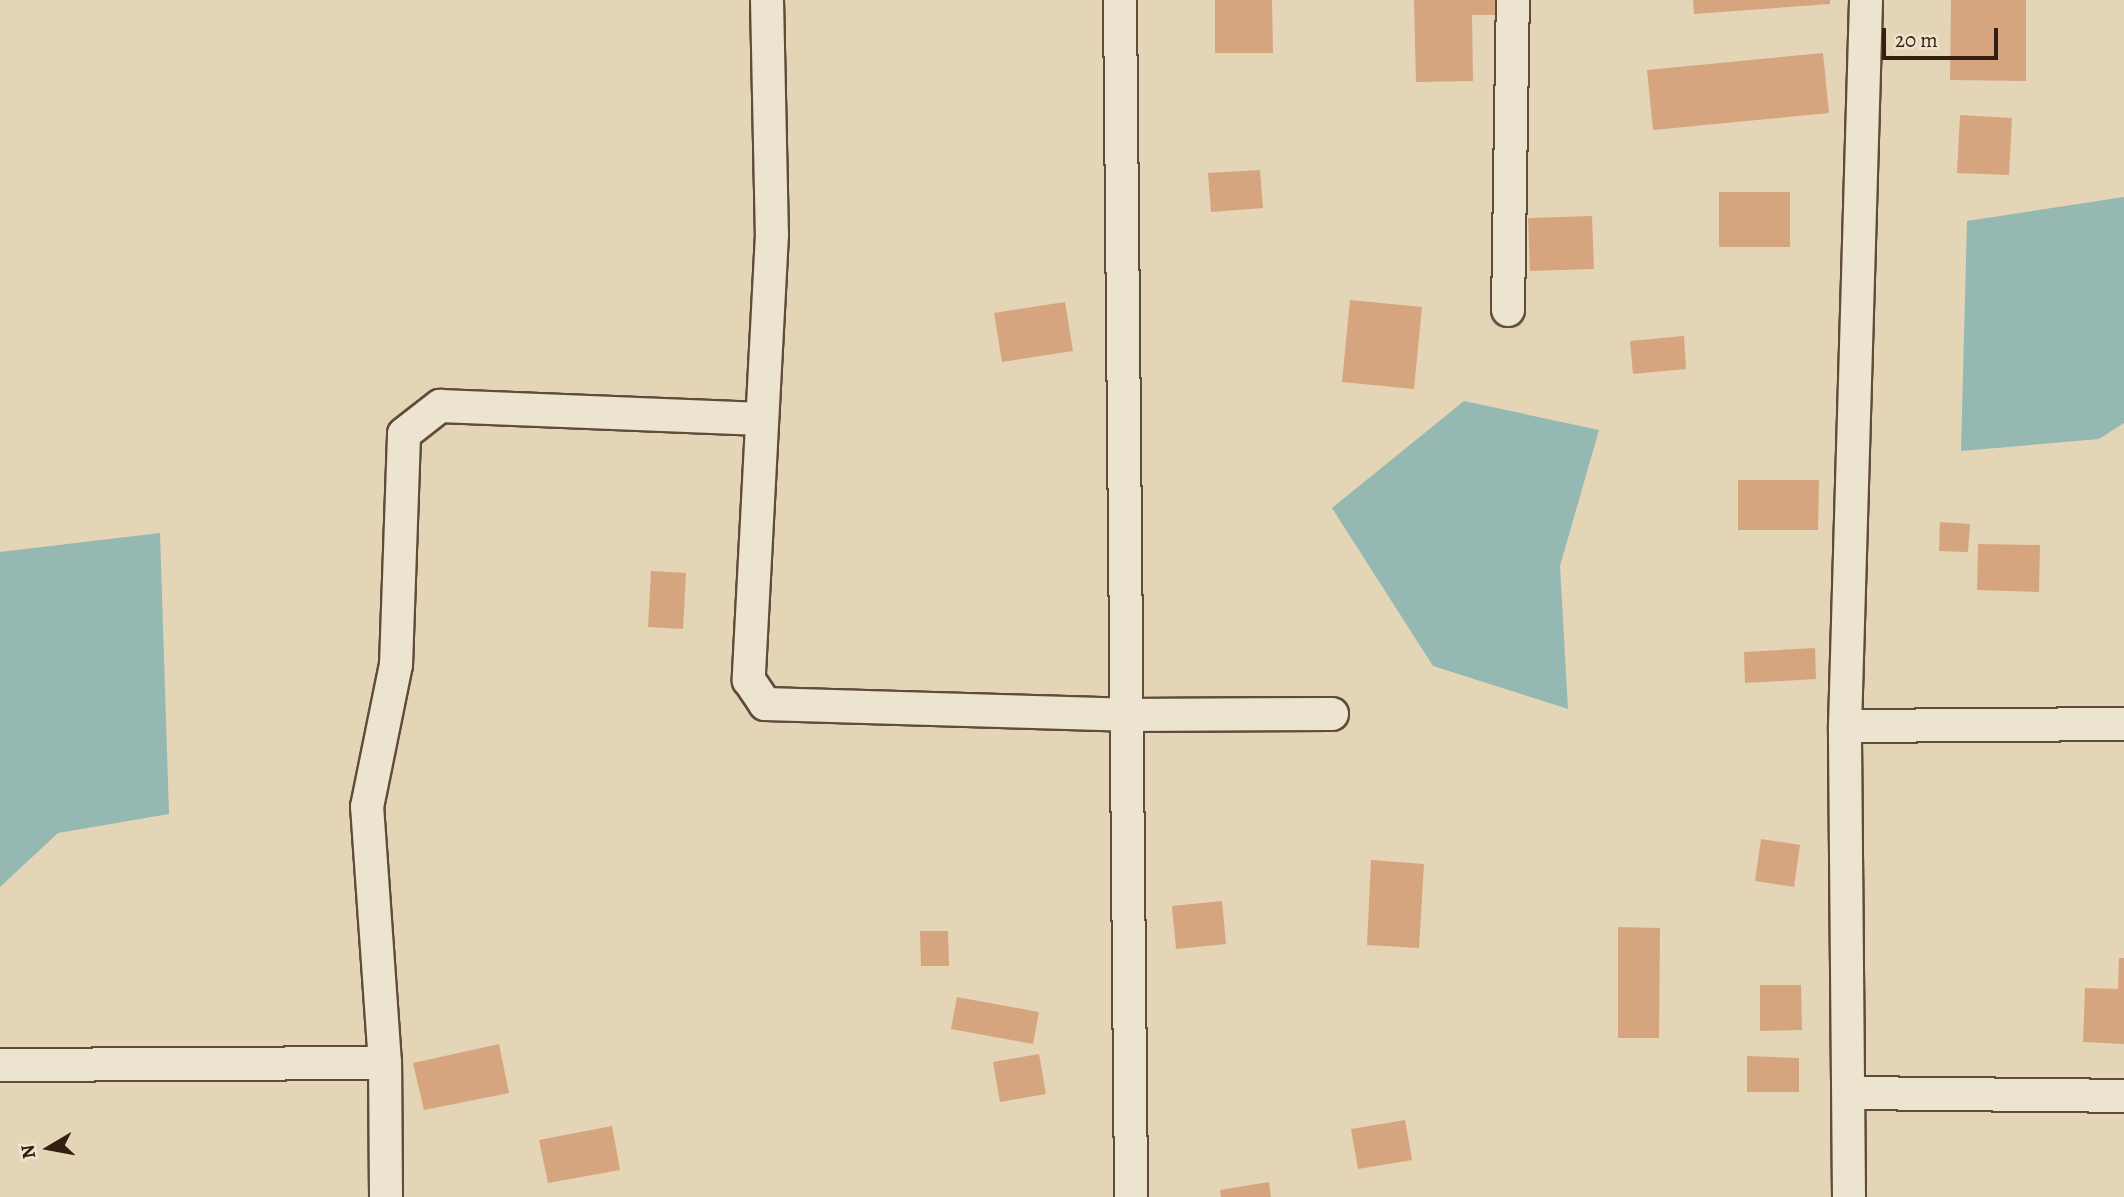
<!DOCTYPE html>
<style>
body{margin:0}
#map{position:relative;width:2124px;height:1197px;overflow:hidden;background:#e3d5b6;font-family:Alegreya,serif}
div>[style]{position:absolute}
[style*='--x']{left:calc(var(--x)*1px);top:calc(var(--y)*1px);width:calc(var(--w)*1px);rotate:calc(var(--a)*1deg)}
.water>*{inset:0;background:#95b8b2}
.building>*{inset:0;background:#d7a480}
.roads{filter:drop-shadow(2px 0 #604c3a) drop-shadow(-2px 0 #604c3a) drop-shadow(0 2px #604c3a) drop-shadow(0 -2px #604c3a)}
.street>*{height:32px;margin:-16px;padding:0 16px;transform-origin:16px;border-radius:16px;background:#ede4d0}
span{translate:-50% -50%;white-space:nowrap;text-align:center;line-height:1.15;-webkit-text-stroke:5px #ede4d0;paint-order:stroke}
.north{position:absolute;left:14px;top:1113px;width:70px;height:70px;-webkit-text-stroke:5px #ede4d0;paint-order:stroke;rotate:260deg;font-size:19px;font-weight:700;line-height:28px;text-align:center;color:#351e10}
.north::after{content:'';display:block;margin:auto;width:24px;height:32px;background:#351e10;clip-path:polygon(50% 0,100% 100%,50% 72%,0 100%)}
.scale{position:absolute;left:1882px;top:28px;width:116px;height:32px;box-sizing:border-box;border:4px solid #351e10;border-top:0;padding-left:9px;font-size:21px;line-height:24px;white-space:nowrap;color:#351e10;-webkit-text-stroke:5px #ede4d0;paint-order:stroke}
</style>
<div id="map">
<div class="water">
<div style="clip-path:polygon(2124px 197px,2124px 423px,2099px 439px,1961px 451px,1967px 221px)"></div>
<div style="clip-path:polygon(1464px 401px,1599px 430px,1560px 566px,1568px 709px,1433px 666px,1332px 508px)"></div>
<div style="clip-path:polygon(160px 533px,169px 814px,58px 833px,0 887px,0 552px)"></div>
</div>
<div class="building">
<div style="clip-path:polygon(1215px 0,1272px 0,1273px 53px,1215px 53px)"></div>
<div style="clip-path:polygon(1414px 0,1509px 0,1510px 15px,1472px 15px,1473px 81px,1416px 82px)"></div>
<div style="clip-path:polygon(1693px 0,1830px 0,1830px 4px,1694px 14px)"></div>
<div style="clip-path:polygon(1951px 0,2026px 0,2026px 81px,1950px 80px)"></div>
<div style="clip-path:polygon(1823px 53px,1829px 113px,1653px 130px,1647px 70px)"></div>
<div style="clip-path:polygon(1960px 115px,2012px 118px,2009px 175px,1957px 173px)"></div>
<div style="clip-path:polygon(1260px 170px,1263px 208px,1211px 212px,1208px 173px)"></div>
<div style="clip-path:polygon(1719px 192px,1790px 192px,1790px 247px,1719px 247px)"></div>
<div style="clip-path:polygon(1592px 216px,1594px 269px,1530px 271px,1528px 218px)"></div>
<div style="clip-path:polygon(1350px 300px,1422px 307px,1414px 389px,1342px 382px)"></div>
<div style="clip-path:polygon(1065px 302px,1073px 351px,1002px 362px,994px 313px)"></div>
<div style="clip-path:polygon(1684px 336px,1686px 369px,1633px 374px,1630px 341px)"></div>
<div style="clip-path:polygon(1738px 480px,1819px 480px,1818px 530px,1738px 530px)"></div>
<div style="clip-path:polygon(1940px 522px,1970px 524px,1968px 552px,1939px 551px)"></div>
<div style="clip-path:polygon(1978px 544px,2040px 545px,2039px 592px,1977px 590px)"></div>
<div style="clip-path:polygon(651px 571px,686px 573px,683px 629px,648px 627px)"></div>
<div style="clip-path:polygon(1815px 648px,1816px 679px,1745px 683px,1744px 652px)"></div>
<div style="clip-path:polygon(1761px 839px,1800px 845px,1794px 887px,1755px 881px)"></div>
<div style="clip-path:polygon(1371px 860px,1424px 864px,1419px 948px,1367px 945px)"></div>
<div style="clip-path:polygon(1222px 901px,1226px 944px,1176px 949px,1172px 906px)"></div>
<div style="clip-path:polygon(1618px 927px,1660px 928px,1659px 1038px,1618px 1038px)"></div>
<div style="clip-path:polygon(920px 931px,948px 931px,949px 966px,921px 966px)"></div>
<div style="clip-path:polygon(2119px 958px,2124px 958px,2124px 1044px,2083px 1042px,2085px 988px,2118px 989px)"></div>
<div style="clip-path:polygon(1760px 985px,1801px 985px,1802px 1030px,1760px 1031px)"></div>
<div style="clip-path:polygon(957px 997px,1039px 1012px,1033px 1044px,951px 1029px)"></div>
<div style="clip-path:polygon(499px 1044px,509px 1093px,424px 1110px,413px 1063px)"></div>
<div style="clip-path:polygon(1039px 1054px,1046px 1094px,1000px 1102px,993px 1062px)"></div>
<div style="clip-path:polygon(1747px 1056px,1799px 1058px,1799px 1092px,1747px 1092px)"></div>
<div style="clip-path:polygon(1405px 1120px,1412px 1160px,1358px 1169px,1351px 1129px)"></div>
<div style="clip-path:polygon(612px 1126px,620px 1170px,548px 1183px,539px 1140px)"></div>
<div style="clip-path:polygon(1269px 1182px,1271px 1197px,1221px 1197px,1220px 1190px)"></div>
</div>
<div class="roads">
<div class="street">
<div style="--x:767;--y:0;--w:234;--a:88.8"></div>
<div style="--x:772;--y:234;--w:447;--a:93"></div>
<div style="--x:749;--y:680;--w:29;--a:56"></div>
<div style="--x:765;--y:704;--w:361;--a:1.7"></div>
<div style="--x:1126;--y:715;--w:206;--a:-0.3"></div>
<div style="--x:1120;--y:0;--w:1197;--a:89.47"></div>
<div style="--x:1508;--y:310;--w:310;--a:-89.1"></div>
<div style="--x:1845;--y:726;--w:279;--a:-0.4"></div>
<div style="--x:0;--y:1065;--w:385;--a:-0.3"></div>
<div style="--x:1850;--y:1093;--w:274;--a:0.6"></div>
<div style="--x:386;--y:1197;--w:134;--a:-90.4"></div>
<div style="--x:385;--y:1063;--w:257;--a:-94"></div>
<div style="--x:367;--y:807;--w:145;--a:-78.5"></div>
<div style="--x:396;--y:665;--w:231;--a:-88"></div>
<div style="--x:404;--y:434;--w:46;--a:-37.9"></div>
<div style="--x:440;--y:406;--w:322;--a:2.3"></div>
<div style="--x:1849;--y:1197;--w:471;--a:-90.5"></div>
<div style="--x:1845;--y:726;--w:726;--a:-88.34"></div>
</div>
</div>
<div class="north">N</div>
<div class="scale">20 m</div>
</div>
